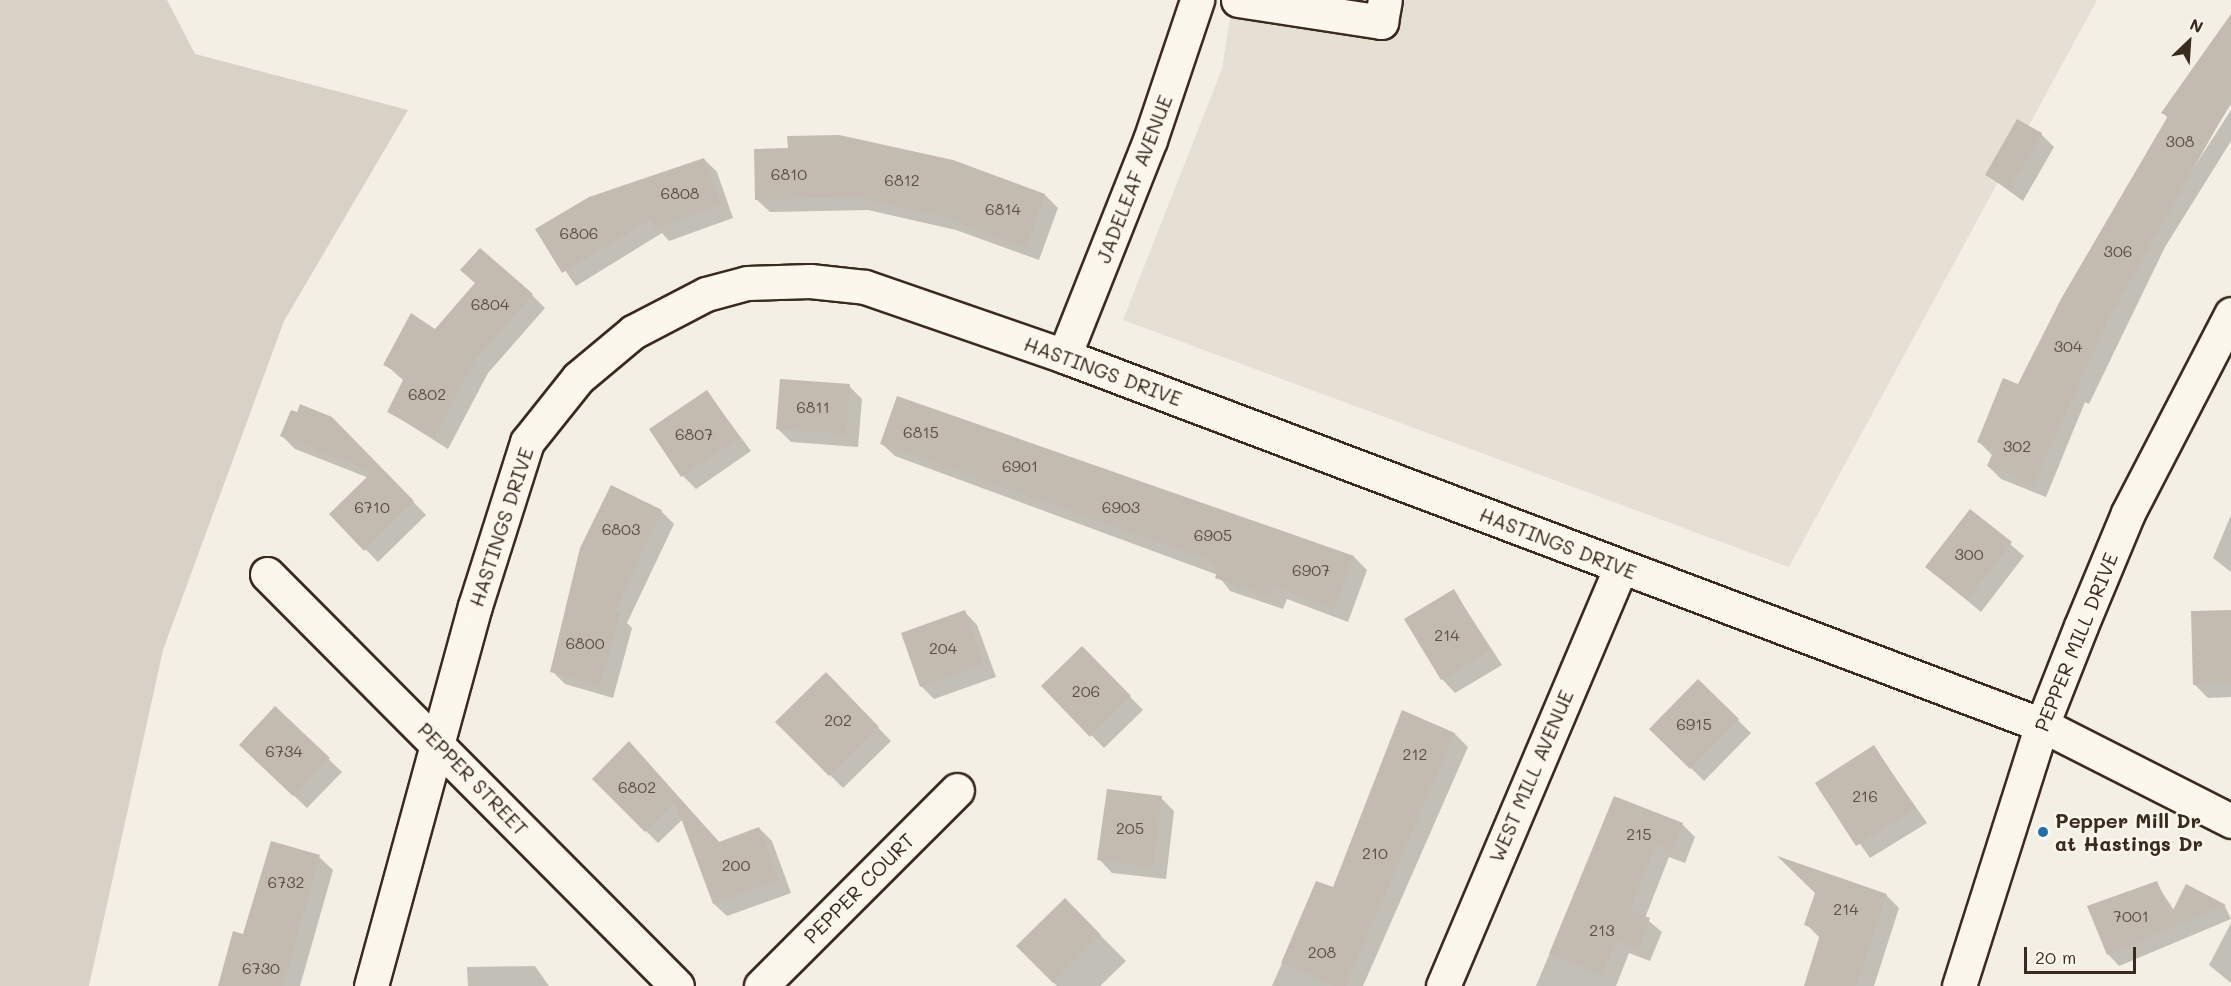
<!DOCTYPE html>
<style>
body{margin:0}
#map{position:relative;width:2231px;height:986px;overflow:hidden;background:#f3efe4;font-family:Mali,sans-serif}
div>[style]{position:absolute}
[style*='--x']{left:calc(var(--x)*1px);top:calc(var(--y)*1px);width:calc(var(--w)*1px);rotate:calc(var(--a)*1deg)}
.built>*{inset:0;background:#e5dfd4}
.green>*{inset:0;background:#d8d1c6}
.shadow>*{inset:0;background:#0003}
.building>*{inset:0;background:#c3bbb0}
.roads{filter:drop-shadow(2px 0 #3b2a1e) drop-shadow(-2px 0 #3b2a1e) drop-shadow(0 2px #3b2a1e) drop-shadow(0 -2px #3b2a1e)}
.minor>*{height:33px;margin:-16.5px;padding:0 16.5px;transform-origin:16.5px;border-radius:16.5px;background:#fbf7ec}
.dots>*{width:16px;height:16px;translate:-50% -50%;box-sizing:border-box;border:3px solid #fbf7ec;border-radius:50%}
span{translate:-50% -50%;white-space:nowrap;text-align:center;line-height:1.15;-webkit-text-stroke:5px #fbf7ec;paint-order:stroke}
.number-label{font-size:16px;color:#5d4e42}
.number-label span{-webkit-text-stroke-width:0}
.street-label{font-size:20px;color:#3b2a1e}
.poi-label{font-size:20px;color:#3b2a1e;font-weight:700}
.left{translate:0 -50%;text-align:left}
.north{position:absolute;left:2159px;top:12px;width:60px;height:60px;-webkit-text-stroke:4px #fbf7ec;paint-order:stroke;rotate:25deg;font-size:16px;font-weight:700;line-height:24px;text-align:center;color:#3b2a1e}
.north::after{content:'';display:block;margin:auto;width:21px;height:27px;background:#3b2a1e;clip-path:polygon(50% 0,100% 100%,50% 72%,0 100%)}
.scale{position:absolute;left:2024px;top:947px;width:112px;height:27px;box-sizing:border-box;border:3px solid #3b2a1e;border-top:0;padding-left:8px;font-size:18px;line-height:21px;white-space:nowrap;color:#3b2a1e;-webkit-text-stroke:4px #fbf7ec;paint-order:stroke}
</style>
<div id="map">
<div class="built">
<div style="clip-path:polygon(1233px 0,2097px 0,1789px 567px,1123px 320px,1222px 69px)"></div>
</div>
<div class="green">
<div style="clip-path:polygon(0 0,167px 0,195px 54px,408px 110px,284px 321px,163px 650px,89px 986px,0 986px)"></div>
</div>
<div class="shadow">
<div style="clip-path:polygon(2231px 17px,2231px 104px,2147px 240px,2231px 110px,2231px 141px,2165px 247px,2089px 404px,2085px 402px,2046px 497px,2001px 479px,1988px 466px,1993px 456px,1979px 442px,2019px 386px,2168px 118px,2163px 113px)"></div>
<div style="clip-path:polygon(2041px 134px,2054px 147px,2023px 201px,1987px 175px)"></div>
<div style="clip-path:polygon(755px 150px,1045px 195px,1058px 208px,1039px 260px,956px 230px,868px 210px,770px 212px,756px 199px)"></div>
<div style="clip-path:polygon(704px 159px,717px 172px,733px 218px,669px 241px,662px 233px,576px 286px,537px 230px)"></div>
<div style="clip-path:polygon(476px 283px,532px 295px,545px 308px,488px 373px,448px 449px,389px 412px,404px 381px,385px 364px,436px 331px)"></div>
<div style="clip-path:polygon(849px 386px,862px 399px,858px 447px,791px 442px,778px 429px)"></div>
<div style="clip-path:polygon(707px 392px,751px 451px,696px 489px,683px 476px)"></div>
<div style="clip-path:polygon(898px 398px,1354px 557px,1367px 570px,1348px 622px,1287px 599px,1283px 609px,1230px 591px,1218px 575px,895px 456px,881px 443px)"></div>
<div style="clip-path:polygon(331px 418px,426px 515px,378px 562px,331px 514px,369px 478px,295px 449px,282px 436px)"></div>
<div style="clip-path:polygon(661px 511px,674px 524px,627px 623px,632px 628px,613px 698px,565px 684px,552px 671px)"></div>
<div style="clip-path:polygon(1971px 511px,2024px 556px,1981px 612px,1927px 567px)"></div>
<div style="clip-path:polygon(2231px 515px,2231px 572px,2213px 558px)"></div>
<div style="clip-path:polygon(1454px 591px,1502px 665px,1455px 693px,1442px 679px)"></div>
<div style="clip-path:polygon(964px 611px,977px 625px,996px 677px,934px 699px,921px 686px)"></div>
<div style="clip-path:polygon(2231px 611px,2231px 697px,2208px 698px,2195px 685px)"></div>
<div style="clip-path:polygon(1082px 648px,1143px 710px,1104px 748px,1043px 686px)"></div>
<div style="clip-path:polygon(826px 674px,891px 741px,843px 788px,777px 722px)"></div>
<div style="clip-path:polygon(1698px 681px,1751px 733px,1704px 781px,1652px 729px)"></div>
<div style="clip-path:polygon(275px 708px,342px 772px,307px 808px,254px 758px)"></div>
<div style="clip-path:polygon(1403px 712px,1455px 734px,1468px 747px,1363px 986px,1272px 986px,1317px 883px,1334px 889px)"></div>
<div style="clip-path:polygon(629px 743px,720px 843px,759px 828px,772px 841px,791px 893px,727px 916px,714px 904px,683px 819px,658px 843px,594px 779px)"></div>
<div style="clip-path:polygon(1874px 747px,1927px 823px,1870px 858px,1817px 783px)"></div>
<div style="clip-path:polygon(1161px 798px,1174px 811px,1166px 879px,1112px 873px,1099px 859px)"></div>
<div style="clip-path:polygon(1615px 798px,1682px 824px,1695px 837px,1685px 863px,1669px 857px,1645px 918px,1662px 932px,1650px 961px,1629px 953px,1616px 986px,1536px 986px)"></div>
<div style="clip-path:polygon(319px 857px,333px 870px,300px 986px,220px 986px)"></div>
<div style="clip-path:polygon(2156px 883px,2174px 910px,2186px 886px,2225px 906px,2231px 919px,2119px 966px,2108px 954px,2089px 906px)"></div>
<div style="clip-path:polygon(1886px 895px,1899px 908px,1874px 986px,1805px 986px,1820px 938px,1806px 924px)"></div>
<div style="clip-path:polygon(1065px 900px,1126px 961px,1100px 986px,1057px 986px,1018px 946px)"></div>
<div style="clip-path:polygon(2231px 923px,2231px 983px,2209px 965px)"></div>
<div style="clip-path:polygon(535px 966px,549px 986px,468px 986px,467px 967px)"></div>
</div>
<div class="building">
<div style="clip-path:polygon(2231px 14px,2231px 102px,2107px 322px,2033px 485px,1987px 466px,1994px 450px,1977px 442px,2003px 378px,2018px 384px,2061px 299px,2168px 116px,2161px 113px)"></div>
<div style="clip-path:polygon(2017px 119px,2042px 133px,2010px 189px,1985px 175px)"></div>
<div style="clip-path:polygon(839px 135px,953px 160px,1045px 194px,1026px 248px,942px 217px,853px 197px,755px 200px,754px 149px,788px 148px,787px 136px)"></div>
<div style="clip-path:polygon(704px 158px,721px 205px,655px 228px,652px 219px,562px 273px,535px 229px,589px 197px)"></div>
<div style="clip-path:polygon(480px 248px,533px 294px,475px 360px,435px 437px,387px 412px,405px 376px,383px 365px,411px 313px,435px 329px,475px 283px,460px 270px)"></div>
<div style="clip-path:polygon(780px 379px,850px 384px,846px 434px,776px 429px)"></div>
<div style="clip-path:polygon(707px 390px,740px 438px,681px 477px,649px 429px)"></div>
<div style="clip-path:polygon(897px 396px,1354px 556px,1334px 609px,1274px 587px,1270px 597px,1215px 578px,1218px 568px,1208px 560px,880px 444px)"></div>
<div style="clip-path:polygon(300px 404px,332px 417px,414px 501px,364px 551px,329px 514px,372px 472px,280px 436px,291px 410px,297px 412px)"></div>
<div style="clip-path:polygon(611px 485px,662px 510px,614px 612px,620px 613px,600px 686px,550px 672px,580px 548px)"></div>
<div style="clip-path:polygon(1970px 509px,2012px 542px,1967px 600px,1925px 567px)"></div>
<div style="clip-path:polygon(1454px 589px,1490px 651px,1441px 680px,1404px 619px)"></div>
<div style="clip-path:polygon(965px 610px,984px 664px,920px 687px,901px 633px)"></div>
<div style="clip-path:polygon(2231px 610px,2231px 684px,2193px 685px,2191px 611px)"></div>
<div style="clip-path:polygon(1082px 646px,1131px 696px,1090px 737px,1041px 686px)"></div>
<div style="clip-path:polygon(826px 672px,879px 727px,829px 776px,775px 722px)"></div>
<div style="clip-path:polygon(1698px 679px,1739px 719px,1690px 769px,1649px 729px)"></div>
<div style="clip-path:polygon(275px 706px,330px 758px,293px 796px,239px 745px)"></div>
<div style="clip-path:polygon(1402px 710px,1455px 733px,1345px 986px,1334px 986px,1281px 963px,1316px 881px,1333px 887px)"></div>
<div style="clip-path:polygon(629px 741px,719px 842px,759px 827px,779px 880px,713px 904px,675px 802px,645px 832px,592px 779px)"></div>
<div style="clip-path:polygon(1874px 745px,1915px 809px,1856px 846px,1815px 783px)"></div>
<div style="clip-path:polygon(1107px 789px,1162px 796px,1153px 867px,1097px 860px)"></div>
<div style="clip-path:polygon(1614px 796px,1683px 823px,1672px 852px,1656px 845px,1630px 910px,1650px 918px,1638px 950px,1616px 941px,1602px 975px,1549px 954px)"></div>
<div style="clip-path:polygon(271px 841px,320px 855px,283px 986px,218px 986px,233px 931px,243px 934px)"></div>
<div style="clip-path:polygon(1777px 856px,1887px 894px,1856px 986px,1804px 986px,1821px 931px,1804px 925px,1815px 893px)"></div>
<div style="clip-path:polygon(2157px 881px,2171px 914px,2186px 884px,2226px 905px,2107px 955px,2087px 906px)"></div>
<div style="clip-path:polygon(1065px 898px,1101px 935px,1053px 983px,1016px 946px)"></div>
</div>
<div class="roads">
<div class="minor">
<div style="--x:1238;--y:0;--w:145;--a:8.7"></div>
<div style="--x:1381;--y:22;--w:22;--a:-80"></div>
<div style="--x:1064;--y:356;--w:232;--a:-68.3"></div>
<div style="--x:1150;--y:140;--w:148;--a:-71.4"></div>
<div style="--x:267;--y:574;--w:581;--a:45.14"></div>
<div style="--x:371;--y:986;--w:394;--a:-74.7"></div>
<div style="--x:475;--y:606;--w:172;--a:-72.4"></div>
<div style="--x:527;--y:442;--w:82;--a:-51.4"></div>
<div style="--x:578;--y:378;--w:72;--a:-39.9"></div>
<div style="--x:633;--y:332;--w:82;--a:-27.5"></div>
<div style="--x:706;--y:294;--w:42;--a:-15"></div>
<div style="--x:747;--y:283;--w:63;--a:-1.8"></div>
<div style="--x:810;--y:281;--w:55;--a:6.2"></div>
<div style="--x:865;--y:287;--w:211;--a:19.1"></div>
<div style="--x:1064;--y:356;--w:1045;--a:20.67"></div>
<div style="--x:2042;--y:725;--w:212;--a:26.9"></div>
<div style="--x:761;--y:986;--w:277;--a:-45"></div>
<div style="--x:1443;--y:986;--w:455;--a:-67"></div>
<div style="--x:1959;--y:986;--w:274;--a:-72.4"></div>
<div style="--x:2042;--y:725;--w:106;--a:-68.5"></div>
<div style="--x:2081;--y:626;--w:122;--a:-67.4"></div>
<div style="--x:2128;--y:513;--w:224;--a:-62.6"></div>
</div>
</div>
<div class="dots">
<div style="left:2043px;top:832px;background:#1f6fb2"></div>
</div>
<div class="number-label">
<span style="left:2180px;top:141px">308</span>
<span style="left:789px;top:174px">6810</span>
<span style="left:902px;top:180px">6812</span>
<span style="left:680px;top:193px">6808</span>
<span style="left:1003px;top:209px">6814</span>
<span style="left:579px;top:233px">6806</span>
<span style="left:2118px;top:251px">306</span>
<span style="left:490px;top:304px">6804</span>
<span style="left:2068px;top:346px">304</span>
<span style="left:427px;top:394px">6802</span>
<span style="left:813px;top:407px">6811</span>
<span style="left:921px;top:432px">6815</span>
<span style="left:694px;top:434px">6807</span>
<span style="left:2017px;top:446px">302</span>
<span style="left:1020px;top:466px">6901</span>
<span style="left:372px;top:507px">6710</span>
<span style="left:1121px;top:507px">6903</span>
<span style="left:621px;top:529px">6803</span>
<span style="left:1213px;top:535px">6905</span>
<span style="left:1969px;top:554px">300</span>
<span style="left:1311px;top:570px">6907</span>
<span style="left:1447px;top:635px">214</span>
<span style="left:585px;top:643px">6800</span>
<span style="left:943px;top:648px">204</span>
<span style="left:1086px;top:691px">206</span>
<span style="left:838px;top:720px">202</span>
<span style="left:1694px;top:724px">6915</span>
<span style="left:284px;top:751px">6734</span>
<span style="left:1415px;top:754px">212</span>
<span style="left:637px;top:787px">6802</span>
<span style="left:1865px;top:796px">216</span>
<span style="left:1130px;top:828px">205</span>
<span style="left:1639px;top:834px">215</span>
<span style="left:1375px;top:853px">210</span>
<span style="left:736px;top:865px">200</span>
<span style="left:286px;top:882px">6732</span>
<span style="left:1846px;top:909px">214</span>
<span style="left:2131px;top:916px">7001</span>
<span style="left:1602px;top:930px">213</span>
<span style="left:1322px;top:952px">208</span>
<span style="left:261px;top:968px">6730</span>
</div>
<div class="street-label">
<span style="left:1134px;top:179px;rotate:-69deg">JADELEAF AVENUE</span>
<span style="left:1103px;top:371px;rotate:20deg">HASTINGS DRIVE</span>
<span style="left:501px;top:527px;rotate:-72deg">HASTINGS DRIVE</span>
<span style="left:1558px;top:543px;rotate:21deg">HASTINGS DRIVE</span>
<span style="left:2076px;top:642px;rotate:-68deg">PEPPER MILL DRIVE</span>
<span style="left:1531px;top:776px;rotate:-67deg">WEST MILL AVENUE</span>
<span style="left:473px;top:779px;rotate:46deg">PEPPER STREET</span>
<span style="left:859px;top:888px;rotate:-45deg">PEPPER COURT</span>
</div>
<div class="poi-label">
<span class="left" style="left:2055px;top:832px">Pepper Mill Dr<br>at Hastings Dr</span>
</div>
<div class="north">N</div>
<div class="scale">20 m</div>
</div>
